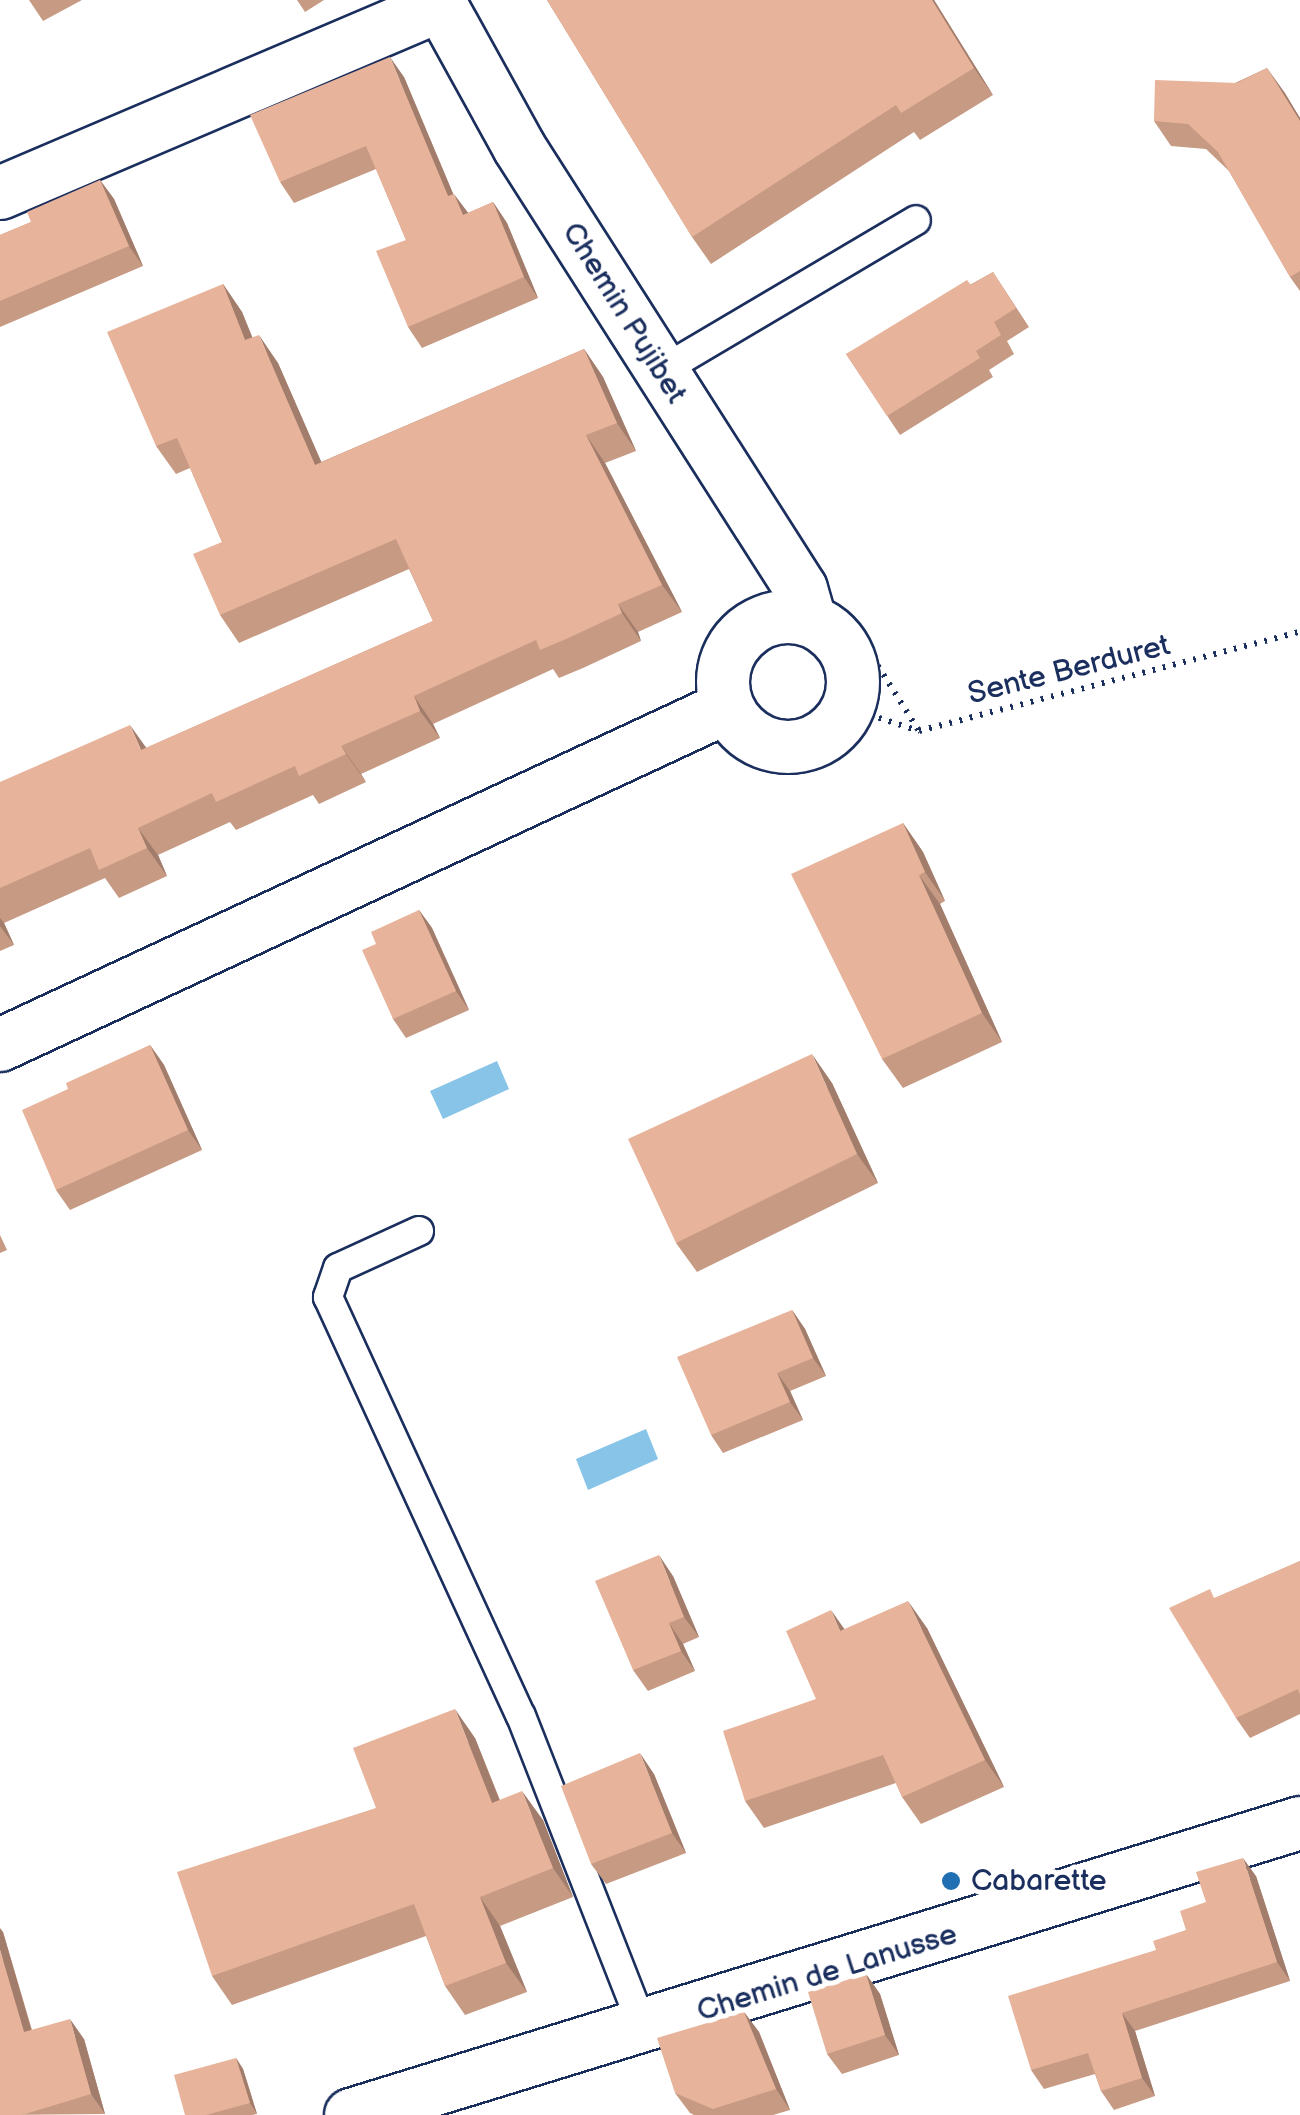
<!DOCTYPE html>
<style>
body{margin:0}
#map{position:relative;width:1300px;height:2115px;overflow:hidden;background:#fff;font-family:"Balsamiq Sans",sans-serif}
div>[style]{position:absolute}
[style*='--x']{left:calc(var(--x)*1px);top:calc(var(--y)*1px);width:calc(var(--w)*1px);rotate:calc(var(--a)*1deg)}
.water>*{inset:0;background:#87c4e7}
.path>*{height:6px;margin-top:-3px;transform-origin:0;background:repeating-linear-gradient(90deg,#1b2f5e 0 2.5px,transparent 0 10.5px)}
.roads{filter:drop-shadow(2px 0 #1b2f5e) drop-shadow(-2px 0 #1b2f5e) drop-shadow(0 2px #1b2f5e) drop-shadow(0 -2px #1b2f5e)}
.service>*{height:28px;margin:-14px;padding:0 14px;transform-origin:14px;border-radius:14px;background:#fff}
.minor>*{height:52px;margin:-26px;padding:0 26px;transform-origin:26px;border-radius:26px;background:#fff}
.minor>.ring{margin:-26px;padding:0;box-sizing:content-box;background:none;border:52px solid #fff;border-radius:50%}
.wall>*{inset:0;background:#c79a84}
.shaded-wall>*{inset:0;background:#a27d6c}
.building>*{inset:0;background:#e7b39a}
.dots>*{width:28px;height:28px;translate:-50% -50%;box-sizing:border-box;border:5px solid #fff;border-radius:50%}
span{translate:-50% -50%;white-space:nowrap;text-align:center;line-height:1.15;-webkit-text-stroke:10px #fff;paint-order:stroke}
.street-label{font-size:30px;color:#1b2f5e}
.poi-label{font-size:30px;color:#1b2f5e}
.left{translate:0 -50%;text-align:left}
</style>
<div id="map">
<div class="water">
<div style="clip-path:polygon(497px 1061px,509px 1089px,443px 1119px,430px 1091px)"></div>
<div style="clip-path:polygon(646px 1429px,658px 1459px,588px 1490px,576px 1459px)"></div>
</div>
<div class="path">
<div style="--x:861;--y:639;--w:109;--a:57.8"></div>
<div style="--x:849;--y:708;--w:74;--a:18.2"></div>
<div style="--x:919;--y:731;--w:394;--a:-14.6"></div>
</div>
<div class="roads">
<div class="service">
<div style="--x:661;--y:371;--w:296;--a:-30.6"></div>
<div style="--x:419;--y:1231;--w:89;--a:155.4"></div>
<div style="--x:338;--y:1268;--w:31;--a:109"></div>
<div style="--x:328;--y:1297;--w:461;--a:65.3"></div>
<div style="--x:521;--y:1716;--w:335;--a:68.6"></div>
</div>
<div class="minor">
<div style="--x:438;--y:0;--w:168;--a:61.1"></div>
<div style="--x:519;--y:147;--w:524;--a:57.46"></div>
<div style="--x:801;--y:589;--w:32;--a:74"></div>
<div style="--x:0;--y:193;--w:479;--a:-23.1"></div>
<div class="ring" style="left:723px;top:617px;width:78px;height:78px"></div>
<div style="--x:0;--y:1045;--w:802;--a:-24.93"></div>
<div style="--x:351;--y:2115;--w:993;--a:-17.1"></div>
</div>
</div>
<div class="wall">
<div style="clip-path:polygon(29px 0,82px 0,43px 21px)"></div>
<div style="clip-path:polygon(297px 0,324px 0,305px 12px)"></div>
<div style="clip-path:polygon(547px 0,934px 0,993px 95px,920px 140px,914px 132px,711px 264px,692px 237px)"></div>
<div style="clip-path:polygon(1267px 68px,1300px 118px,1300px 291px,1290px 277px,1229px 171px,1206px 149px,1171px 146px,1154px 121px)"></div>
<div style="clip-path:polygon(404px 77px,453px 194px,468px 213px,493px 202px,507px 223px,538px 298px,422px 348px,408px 327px,406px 240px,376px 169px,294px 203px,280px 182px)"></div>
<div style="clip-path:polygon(100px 180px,114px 199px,143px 266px,0 327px,0 235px,31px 222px)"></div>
<div style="clip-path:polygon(993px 272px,1029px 327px,1007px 341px,1014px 354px,989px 370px,993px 377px,900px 435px,846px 354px)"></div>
<div style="clip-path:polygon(223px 284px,242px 312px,252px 338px,278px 363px,321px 462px,584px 349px,603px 377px,636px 451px,605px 463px,682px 612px,638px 632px,641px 641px,583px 668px,559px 678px,553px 669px,433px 724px,440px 738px,361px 774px,366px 782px,319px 804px,313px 795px,236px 830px,230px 822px,158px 855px,167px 876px,119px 898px,105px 878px,4px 923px,14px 945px,0 951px,0 782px,146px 748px,433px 621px,409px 569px,239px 643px,220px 615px,222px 542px,190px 468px,176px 474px,156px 446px)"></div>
<div style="clip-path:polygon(903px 823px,923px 852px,945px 901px,940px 904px,1002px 1042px,903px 1088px,882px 1059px)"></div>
<div style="clip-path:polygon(419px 910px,432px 928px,469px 1010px,406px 1038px,393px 1019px,376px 944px)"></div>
<div style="clip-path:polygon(150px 1045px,164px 1065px,202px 1150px,70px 1210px,56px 1190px,68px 1089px)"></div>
<div style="clip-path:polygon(832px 1083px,878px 1183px,697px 1272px,676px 1243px)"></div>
<div style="clip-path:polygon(0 1235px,7px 1250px,0 1253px)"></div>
<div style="clip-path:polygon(792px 1310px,805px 1329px,826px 1376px,790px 1391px,803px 1420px,723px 1453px,711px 1435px)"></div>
<div style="clip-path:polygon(1300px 1561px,1300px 1714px,1250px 1738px,1236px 1718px,1216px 1598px)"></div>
<div style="clip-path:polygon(673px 1576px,699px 1637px,683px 1644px,695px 1671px,648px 1691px,633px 1670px)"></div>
<div style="clip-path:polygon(927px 1628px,1004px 1787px,921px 1824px,902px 1797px,896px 1783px,764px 1828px,745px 1801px,816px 1699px,844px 1629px)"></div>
<div style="clip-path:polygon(475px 1738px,500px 1800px,543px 1820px,573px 1897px,500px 1926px,527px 1992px,465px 2015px,445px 1986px,426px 1936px,232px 2005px,212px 1976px,376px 1808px)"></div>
<div style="clip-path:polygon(654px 1774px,686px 1853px,606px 1884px,591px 1864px)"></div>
<div style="clip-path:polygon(1256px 1876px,1290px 1981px,1135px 2031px,1155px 2096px,1114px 2110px,1101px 2091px,1095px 2074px,1044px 2089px,1031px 2070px,1156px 1950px,1186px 1930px,1206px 1902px)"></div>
<div style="clip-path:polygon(3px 1932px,32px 2030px,84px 2039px,105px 2114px,0 2115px)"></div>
<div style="clip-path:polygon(866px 1974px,880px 1994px,899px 2055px,842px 2074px,827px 2054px)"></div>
<div style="clip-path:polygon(744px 2012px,759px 2032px,790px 2110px,773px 2115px,694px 2115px,690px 2113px,675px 2093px)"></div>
<div style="clip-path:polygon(236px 2058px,243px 2069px,257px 2114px,252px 2115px,185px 2115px)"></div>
</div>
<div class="shaded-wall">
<div style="clip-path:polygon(932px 0,934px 0,993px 95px,974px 68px)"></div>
<div style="clip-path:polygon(390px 57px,404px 77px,463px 217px,448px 196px)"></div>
<div style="clip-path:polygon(1267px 68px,1285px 93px,1300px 118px,1300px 121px)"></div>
<div style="clip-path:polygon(100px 180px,114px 199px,143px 266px,129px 246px)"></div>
<div style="clip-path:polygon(454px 194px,469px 214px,463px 215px)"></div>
<div style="clip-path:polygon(493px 202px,507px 223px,538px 298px,524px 277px)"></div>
<div style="clip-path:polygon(223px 284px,242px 312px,265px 368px,245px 340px)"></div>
<div style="clip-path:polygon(259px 335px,278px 363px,335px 493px,315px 465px)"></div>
<div style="clip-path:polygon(584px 349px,603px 377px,636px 451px,617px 423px)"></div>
<div style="clip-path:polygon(586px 435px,605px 463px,682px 612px,662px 585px)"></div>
<div style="clip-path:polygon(618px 604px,638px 632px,641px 641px,622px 613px)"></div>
<div style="clip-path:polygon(414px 696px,433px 724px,440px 738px,420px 711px)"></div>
<div style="clip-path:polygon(130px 725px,150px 753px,141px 750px)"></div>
<div style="clip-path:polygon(341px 746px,361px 774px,366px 782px,346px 754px)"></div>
<div style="clip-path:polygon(903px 823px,923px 852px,945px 901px,925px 872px)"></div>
<div style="clip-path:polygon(138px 828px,158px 855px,167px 876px,147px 848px)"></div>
<div style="clip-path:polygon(919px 875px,940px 904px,1002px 1042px,982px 1013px)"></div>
<div style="clip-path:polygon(419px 910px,432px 928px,469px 1010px,456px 991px)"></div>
<div style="clip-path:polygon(0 918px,4px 923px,14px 945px,0 926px)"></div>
<div style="clip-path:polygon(150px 1045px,164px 1065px,202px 1150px,188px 1130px)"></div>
<div style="clip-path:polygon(812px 1054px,832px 1083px,878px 1183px,857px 1154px)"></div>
<div style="clip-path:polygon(792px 1310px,805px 1329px,826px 1376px,813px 1358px)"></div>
<div style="clip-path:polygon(777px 1373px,790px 1391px,803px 1420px,790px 1402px)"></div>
<div style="clip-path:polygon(659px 1555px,673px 1576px,699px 1637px,684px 1617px)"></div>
<div style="clip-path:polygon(908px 1601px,927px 1628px,1004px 1787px,985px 1760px)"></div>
<div style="clip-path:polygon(831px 1610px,850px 1637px,840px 1631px)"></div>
<div style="clip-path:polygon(669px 1623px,683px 1644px,695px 1671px,681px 1651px)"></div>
<div style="clip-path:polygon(455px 1709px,475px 1738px,512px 1832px,492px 1803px)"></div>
<div style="clip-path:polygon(640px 1753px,654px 1774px,686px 1853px,672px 1833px)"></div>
<div style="clip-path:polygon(522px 1791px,543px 1820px,573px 1897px,553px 1868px)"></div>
<div style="clip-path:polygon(1243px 1858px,1256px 1876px,1290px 1981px,1277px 1962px)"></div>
<div style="clip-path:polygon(480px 1897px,500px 1926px,527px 1992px,506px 1963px)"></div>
<div style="clip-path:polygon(0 1928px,3px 1932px,38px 2053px,24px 2032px,0 1950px)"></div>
<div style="clip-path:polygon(866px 1974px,880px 1994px,899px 2055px,885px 2035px)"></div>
<div style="clip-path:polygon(744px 2012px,759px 2032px,790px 2110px,776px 2089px)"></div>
<div style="clip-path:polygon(1122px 2013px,1135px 2031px,1155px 2096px,1142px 2078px)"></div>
<div style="clip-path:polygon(70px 2019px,84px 2039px,105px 2114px,91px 2094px)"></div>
<div style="clip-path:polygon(236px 2058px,243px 2069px,257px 2114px,250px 2103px)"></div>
</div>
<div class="building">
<div style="clip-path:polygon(547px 0,932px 0,974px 68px,901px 113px,896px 105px,692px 237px)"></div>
<div style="clip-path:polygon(390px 57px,448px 196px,454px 194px,463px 215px,493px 202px,524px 277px,408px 327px,376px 251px,406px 240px,366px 146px,280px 182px,250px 115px)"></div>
<div style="clip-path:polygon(1267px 68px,1300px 121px,1300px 271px,1290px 277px,1218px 152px,1188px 124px,1154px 121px,1155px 80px,1237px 83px)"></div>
<div style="clip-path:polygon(100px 180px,129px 246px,0 301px,0 235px,31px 222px,27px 212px)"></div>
<div style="clip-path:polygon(993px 272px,1016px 308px,994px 322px,1001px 335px,976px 351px,980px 358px,887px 416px,846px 354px,967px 280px,971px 285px)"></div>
<div style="clip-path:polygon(223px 284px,245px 340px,259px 335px,315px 465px,584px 349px,617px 423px,586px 435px,662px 585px,618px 604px,622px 613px,564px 640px,540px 650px,536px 640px,414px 696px,420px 711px,341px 746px,346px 754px,299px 776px,295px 766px,216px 802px,212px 793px,138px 828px,147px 848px,99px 870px,90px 848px,0 888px,0 782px,130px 725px,141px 750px,433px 621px,396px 539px,220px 615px,193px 554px,222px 542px,177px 438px,156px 446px,107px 332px)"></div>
<div style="clip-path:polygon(903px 823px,925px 872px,919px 875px,982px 1013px,882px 1059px,791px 874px)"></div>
<div style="clip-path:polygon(419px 910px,456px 991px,393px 1019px,362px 950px,376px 944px,371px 932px)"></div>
<div style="clip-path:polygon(150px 1045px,188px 1130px,56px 1190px,22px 1110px,68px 1089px,66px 1083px)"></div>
<div style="clip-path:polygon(812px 1054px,857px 1154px,676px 1243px,628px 1139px)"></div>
<div style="clip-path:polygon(792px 1310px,813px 1358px,777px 1373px,790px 1402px,711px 1435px,677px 1357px)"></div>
<div style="clip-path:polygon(659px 1555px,684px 1617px,669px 1623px,681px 1651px,633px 1670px,595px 1581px)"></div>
<div style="clip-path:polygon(1300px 1561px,1300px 1695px,1298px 1689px,1236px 1718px,1169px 1608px,1210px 1589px,1214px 1598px)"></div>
<div style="clip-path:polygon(908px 1601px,985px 1760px,902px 1797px,883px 1755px,745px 1801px,723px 1731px,816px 1699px,786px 1631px,831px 1610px,840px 1631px)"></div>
<div style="clip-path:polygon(455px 1709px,492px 1803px,522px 1791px,553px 1868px,480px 1897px,506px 1963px,445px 1986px,414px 1904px,212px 1976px,177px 1872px,376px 1808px,353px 1748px)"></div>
<div style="clip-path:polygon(640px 1753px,672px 1833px,591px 1864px,561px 1786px)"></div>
<div style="clip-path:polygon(1243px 1858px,1277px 1962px,1122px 2013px,1142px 2078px,1101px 2091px,1088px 2053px,1031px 2070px,1008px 1996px,1156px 1950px,1153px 1941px,1186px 1930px,1180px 1911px,1206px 1902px,1196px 1872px)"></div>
<div style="clip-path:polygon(0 1950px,24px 2032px,70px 2019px,91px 2094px,22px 2115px,0 2115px)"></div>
<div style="clip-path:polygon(866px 1974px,885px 2035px,827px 2054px,808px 1992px)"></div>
<div style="clip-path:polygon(744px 2012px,776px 2089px,713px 2109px,675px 2093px,657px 2038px)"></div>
<div style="clip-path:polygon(236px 2058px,250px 2103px,206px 2115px,185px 2115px,174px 2075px)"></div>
</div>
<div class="dots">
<div style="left:951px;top:1881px;background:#1f6fb2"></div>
</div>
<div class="street-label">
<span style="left:624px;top:313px;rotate:58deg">Chemin Pujibet</span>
<span style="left:1069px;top:670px;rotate:-14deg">Sente Berduret</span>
<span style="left:827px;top:1973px;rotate:-17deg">Chemin de Lanusse</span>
</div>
<div class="poi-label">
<span class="left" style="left:971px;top:1881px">Cabarette</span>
</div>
</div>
